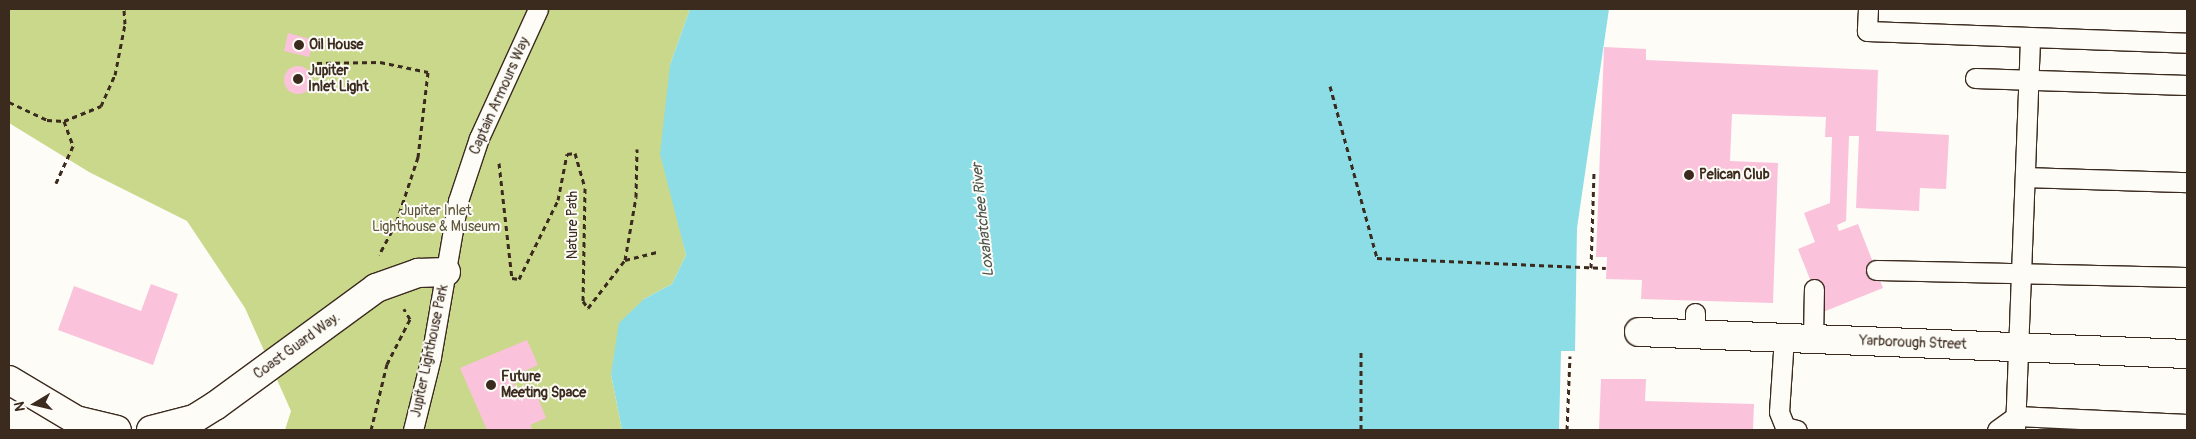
<!DOCTYPE html>
<style>
body{margin:0}
#map{position:relative;width:2196px;height:439px;overflow:hidden;background:#fdfcf7;font-family:Pangolin,sans-serif}
div>[style]{position:absolute}
[style*='--x']{left:calc(var(--x)*1px);top:calc(var(--y)*1px);width:calc(var(--w)*1px);rotate:calc(var(--a)*1deg)}
.green>*{inset:0;background:#cad88c}
.water>*{inset:0;background:#8cdde5}
.building>*{inset:0;background:#fac3db}
.round{border-radius:50%}
.path>*{height:3px;margin-top:-1.5px;transform-origin:0;background:repeating-linear-gradient(90deg,#3b2a1e 0 5px,transparent 0 9px)}
.roads{filter:drop-shadow(1px 0 #3b2a1e) drop-shadow(-1px 0 #3b2a1e) drop-shadow(0 1px #3b2a1e) drop-shadow(0 -1px #3b2a1e)}
.lane>*{height:19px;margin:-9.5px;padding:0 9.5px;transform-origin:9.5px;border-radius:9.5px;background:#fdfcf7}
.street>*{height:28px;margin:-14px;padding:0 14px;transform-origin:14px;border-radius:14px;background:#fdfcf7}
.dots>*{width:14px;height:14px;translate:-50% -50%;box-sizing:border-box;border:2px solid #fdfcf7;border-radius:50%}
span{translate:-50% -50%;white-space:nowrap;text-align:center;line-height:1.15;-webkit-text-stroke:4px #fdfcf7;paint-order:stroke}
.poi-label{font-size:14px;color:#3b2a1e;font-weight:700}
.left{translate:0 -50%;text-align:left}
.street-label{font-size:14px;color:#3b2a1e}
.park-label{font-size:14px;color:#5f563a}
.water-label{font-size:15px;color:#4f5750;font-style:italic}
.frame{position:absolute;inset:0;border:10px solid #3b2a1e;pointer-events:none}
.north{position:absolute;left:10px;top:379px;width:50px;height:50px;-webkit-text-stroke:4px #fdfcf7;paint-order:stroke;rotate:261deg;font-size:14px;font-weight:700;line-height:20px;text-align:center;color:#3b2a1e}
.north::after{content:'';display:block;margin:auto;width:18px;height:22px;background:#3b2a1e;clip-path:polygon(50% 0,100% 100%,50% 72%,0 100%)}
</style>
<div id="map">
<div class="green">
<div style="clip-path:polygon(9px 9px,690px 9px,670px 65px,676px 212px,686px 255px,672px 284px,644px 299px,611px 374px,622px 430px,285px 430px,291px 411px,245px 308px,187px 221px,89px 172px,9px 123px)"></div>
</div>
<div class="water">
<div style="clip-path:polygon(690px 9px,1609px 9px,1577px 228px,1575px 351px,1561px 351px,1559px 430px,622px 430px,611px 374px,619px 323px,644px 299px,672px 284px,686px 255px,660px 154px,670px 65px)"></div>
</div>
<div class="building">
<div style="clip-path:polygon(288px 33px,314px 40px,309px 57px,284px 51px)"></div>
<div style="clip-path:polygon(1604px 47px,1646px 49px,1646px 60px,1878px 70px,1876px 131px,1949px 135px,1946px 189px,1920px 188px,1919px 211px,1856px 208px,1859px 136px,1849px 136px,1846px 221px,1837px 225px,1839px 231px,1858px 224px,1883px 288px,1823px 312px,1798px 249px,1815px 242px,1804px 213px,1830px 203px,1832px 137px,1825px 137px,1826px 117px,1732px 114px,1730px 161px,1778px 163px,1773px 303px,1641px 299px,1642px 280px,1606px 279px,1607px 257px,1596px 257px)"></div>
<div class="round" style="left:284px;top:66px;width:28px;height:28px"></div>
<div style="clip-path:polygon(151px 284px,178px 294px,153px 365px,58px 330px,74px 286px,141px 311px)"></div>
<div style="clip-path:polygon(527px 340px,538px 365px,511px 377px,521px 400px,536px 393px,546px 418px,530px 425px,533px 430px,487px 430px,460px 368px)"></div>
<div style="clip-path:polygon(1601px 379px,1646px 379px,1645px 401px,1754px 404px,1753px 430px,1599px 430px)"></div>
</div>
<div class="path">
<div style="--x:317;--y:63;--w:63;--a:-0.9"></div>
<div style="--x:380;--y:62;--w:49;--a:11.8"></div>
<div style="--x:428;--y:72;--w:86;--a:96.7"></div>
<div style="--x:418;--y:157;--w:70;--a:108.4"></div>
<div style="--x:396;--y:223;--w:36;--a:118"></div>
<div style="--x:1330;--y:86;--w:178;--a:74.7"></div>
<div style="--x:1377;--y:258;--w:229;--a:2.5"></div>
<div style="--x:9;--y:102;--w:42;--a:25.3"></div>
<div style="--x:47;--y:120;--w:17;--a:3"></div>
<div style="--x:64;--y:121;--w:27;--a:70"></div>
<div style="--x:73;--y:146;--w:41;--a:114.7"></div>
<div style="--x:64;--y:121;--w:40;--a:-22"></div>
<div style="--x:101;--y:106;--w:34;--a:-66"></div>
<div style="--x:115;--y:75;--w:52;--a:-78.9"></div>
<div style="--x:125;--y:24;--w:15;--a:-94"></div>
<div style="--x:499;--y:163;--w:116;--a:83.6"></div>
<div style="--x:512;--y:278;--w:7;--a:8"></div>
<div style="--x:519;--y:279;--w:88;--a:-63.7"></div>
<div style="--x:558;--y:200;--w:47;--a:-78.9"></div>
<div style="--x:567;--y:154;--w:8;--a:-7"></div>
<div style="--x:575;--y:153;--w:36;--a:74"></div>
<div style="--x:585;--y:188;--w:113;--a:91"></div>
<div style="--x:583;--y:301;--w:9;--a:54"></div>
<div style="--x:588;--y:308;--w:61;--a:-52.4"></div>
<div style="--x:625;--y:260;--w:64;--a:-80.1"></div>
<div style="--x:636;--y:197;--w:48;--a:-88.8"></div>
<div style="--x:625;--y:260;--w:34;--a:-14"></div>
<div style="--x:1591;--y:268;--w:96;--a:-88.2"></div>
<div style="--x:371;--y:430;--w:68;--a:-76.4"></div>
<div style="--x:387;--y:364;--w:51;--a:-62.9"></div>
<div style="--x:410;--y:319;--w:12;--a:-121"></div>
<div style="--x:1361;--y:430;--w:81;--a:-90"></div>
<div style="--x:1567;--y:430;--w:74;--a:-87.7"></div>
</div>
<div class="roads">
<div class="lane">
<div style="--x:1868;--y:9;--w:22;--a:93"></div>
<div style="--x:1867;--y:31;--w:320;--a:2.1"></div>
<div style="--x:1975;--y:78;--w:212;--a:1.9"></div>
<div style="--x:2025;--y:177;--w:162;--a:1.8"></div>
<div style="--x:1876;--y:270;--w:311;--a:1.3"></div>
<div style="--x:1695;--y:334;--w:21;--a:-90"></div>
<div style="--x:1784;--y:337;--w:75;--a:93.8"></div>
<div style="--x:1779;--y:412;--w:16;--a:68"></div>
<div style="--x:1785;--y:427;--w:12;--a:14"></div>
<div style="--x:1813;--y:339;--w:50;--a:-88.9"></div>
<div style="--x:413;--y:430;--w:75;--a:-76.1"></div>
<div style="--x:431;--y:357;--w:158;--a:-80.2"></div>
<div style="--x:458;--y:201;--w:66;--a:-71.6"></div>
<div style="--x:479;--y:138;--w:142;--a:-65.4"></div>
<div style="--x:1997;--y:430;--w:24;--a:-36"></div>
<div style="--x:2016;--y:416;--w:171;--a:2.7"></div>
<div style="--x:2015;--y:430;--w:393;--a:-87.8"></div>
</div>
<div class="street">
<div style="--x:1639;--y:332;--w:548;--a:2.3"></div>
<div style="--x:9;--y:380;--w:78;--a:30.8"></div>
<div style="--x:76;--y:420;--w:42;--a:13.7"></div>
<div style="--x:151;--y:430;--w:44;--a:-14.3"></div>
<div style="--x:194;--y:419;--w:25;--a:-32"></div>
<div style="--x:215;--y:406;--w:200;--a:-36.2"></div>
<div style="--x:376;--y:288;--w:45;--a:-19.7"></div>
<div style="--x:418;--y:273;--w:28;--a:-2"></div>
</div>
</div>
<div class="dots">
<div style="left:299px;top:45px;background:#3b2a1e"></div>
<div style="left:298px;top:79px;background:#3b2a1e"></div>
<div style="left:1689px;top:175px;background:#3b2a1e"></div>
<div style="left:491px;top:385px;background:#3b2a1e"></div>
</div>
<div class="poi-label">
<span class="left" style="left:309px;top:45px">Oil House</span>
<span class="left" style="left:308px;top:79px">Jupiter<br>Inlet Light</span>
<span class="left" style="left:1699px;top:175px">Pelican Club</span>
<span class="left" style="left:501px;top:385px">Future<br>Meeting Space</span>
</div>
<div class="street-label">
<span style="left:500px;top:96px;rotate:-66deg">Captain Armours Way</span>
<span style="left:573px;top:225px;rotate:-90deg">Nature Path</span>
<span style="left:1913px;top:343px;rotate:2deg">Yarborough Street</span>
<span style="left:297px;top:346px;rotate:-36deg">Coast Guard Way.</span>
<span style="left:430px;top:351px;rotate:-78deg">Jupiter Lighthouse Park</span>
</div>
<div class="park-label">
<span style="left:436px;top:219px">Jupiter Inlet<br>Lighthouse &amp; Museum</span>
</div>
<div class="water-label">
<span style="left:983px;top:220px;rotate:-96deg">Loxahatchee River</span>
</div>
<div class="frame"></div>
<div class="north">N</div>
</div>
